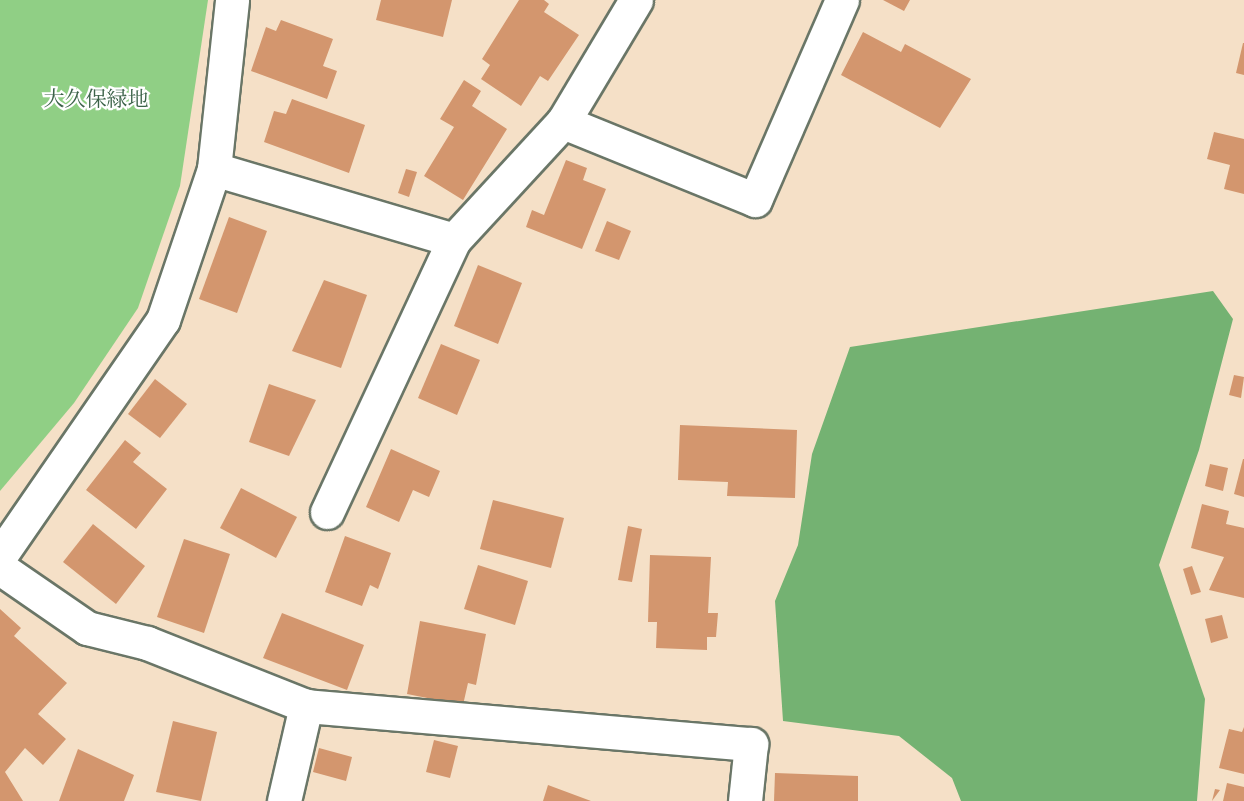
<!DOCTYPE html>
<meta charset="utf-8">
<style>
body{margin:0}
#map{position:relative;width:1244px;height:801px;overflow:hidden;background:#f5e0c7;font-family:Cardo,"Noto Serif JP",serif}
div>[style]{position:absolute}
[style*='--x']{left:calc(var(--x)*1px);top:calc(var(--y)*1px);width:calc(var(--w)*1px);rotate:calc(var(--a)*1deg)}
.green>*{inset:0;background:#90cf85}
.forest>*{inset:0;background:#74b272}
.building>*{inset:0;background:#d3966e}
.roads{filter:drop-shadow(2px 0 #6a7667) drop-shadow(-2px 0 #6a7667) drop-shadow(0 2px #6a7667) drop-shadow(0 -2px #6a7667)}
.street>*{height:33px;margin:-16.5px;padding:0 16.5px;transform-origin:16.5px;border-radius:16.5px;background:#fff}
span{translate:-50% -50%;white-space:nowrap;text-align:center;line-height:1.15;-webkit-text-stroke:4.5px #fff;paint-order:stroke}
.park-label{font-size:21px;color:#3b6248}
</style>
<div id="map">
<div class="green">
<div style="clip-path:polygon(0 0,208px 0,180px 186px,138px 308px,74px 403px,0 491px)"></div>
</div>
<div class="forest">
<div style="clip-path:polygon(1213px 291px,1233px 319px,1199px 450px,1159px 565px,1205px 699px,1197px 801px,961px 801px,952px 778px,899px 736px,783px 721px,775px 601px,798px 545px,812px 454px,850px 347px)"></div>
</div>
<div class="building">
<div style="clip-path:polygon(381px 0,452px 0,443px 37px,376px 20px)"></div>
<div style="clip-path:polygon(519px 0,544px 0,549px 4px,544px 12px,579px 35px,548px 81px,540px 76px,521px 106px,481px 79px,490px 65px,482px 59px)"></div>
<div style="clip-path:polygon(883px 0,910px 0,904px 11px)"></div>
<div style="clip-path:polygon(281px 20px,333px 39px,323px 66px,337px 71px,327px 99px,251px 71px,266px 27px,276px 31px)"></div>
<div style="clip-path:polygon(863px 32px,901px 52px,905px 44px,971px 79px,940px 128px,841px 75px)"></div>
<div style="clip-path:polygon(1243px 43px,1244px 43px,1244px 75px,1236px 73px)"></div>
<div style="clip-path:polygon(464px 80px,481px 91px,472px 106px,507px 129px,463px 200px,424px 176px,454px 127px,440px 119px)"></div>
<div style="clip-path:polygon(292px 99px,365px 125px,349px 173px,264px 142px,274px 111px,286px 114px)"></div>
<div style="clip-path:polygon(1214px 132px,1244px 139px,1244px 194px,1224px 189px,1230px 165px,1207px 159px)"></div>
<div style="clip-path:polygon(566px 160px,587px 168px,583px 180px,606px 189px,582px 249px,526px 227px,532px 210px,544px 215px)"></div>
<div style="clip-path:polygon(406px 169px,417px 172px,409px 197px,398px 193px)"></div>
<div style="clip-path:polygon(229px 217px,267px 231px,237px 313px,199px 299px)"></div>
<div style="clip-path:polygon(607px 221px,631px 231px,619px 260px,595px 251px)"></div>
<div style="clip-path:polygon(478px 265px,522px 283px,498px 344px,454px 326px)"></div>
<div style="clip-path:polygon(324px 280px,367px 295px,341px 368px,292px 351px)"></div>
<div style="clip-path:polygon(441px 344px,480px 360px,457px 415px,418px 398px)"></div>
<div style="clip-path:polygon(1234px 375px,1244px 377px,1241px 398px,1229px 395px)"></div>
<div style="clip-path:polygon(155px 379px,187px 404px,160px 438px,128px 414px)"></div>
<div style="clip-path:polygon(269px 384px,316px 400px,289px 456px,249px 442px)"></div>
<div style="clip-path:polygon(680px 425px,797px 430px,795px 498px,727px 496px,728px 482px,678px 480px)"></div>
<div style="clip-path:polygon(125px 440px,141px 453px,133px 462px,167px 489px,136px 529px,86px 490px)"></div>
<div style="clip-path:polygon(391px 449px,440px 471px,429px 497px,413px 490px,399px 522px,366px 507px)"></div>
<div style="clip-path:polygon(1243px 459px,1244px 459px,1244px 497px,1234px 494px)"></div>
<div style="clip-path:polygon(1210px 464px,1228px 468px,1223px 491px,1205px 486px)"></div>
<div style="clip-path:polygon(241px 488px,297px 517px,276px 558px,220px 528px)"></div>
<div style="clip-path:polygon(493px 500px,564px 518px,551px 568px,480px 549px)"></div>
<div style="clip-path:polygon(1202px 504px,1229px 511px,1226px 524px,1244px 528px,1244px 598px,1209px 590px,1224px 557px,1191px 548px)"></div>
<div style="clip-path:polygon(93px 524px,145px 566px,116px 604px,63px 562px)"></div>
<div style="clip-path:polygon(628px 526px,642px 529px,632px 582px,618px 580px)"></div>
<div style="clip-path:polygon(345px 536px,391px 553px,378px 589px,370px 585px,362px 606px,325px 592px)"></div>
<div style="clip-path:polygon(184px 539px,230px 554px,204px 633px,157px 617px)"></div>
<div style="clip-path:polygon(650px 555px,711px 557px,708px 613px,718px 613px,716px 637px,707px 637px,707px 650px,656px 648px,657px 622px,648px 622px)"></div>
<div style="clip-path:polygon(478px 565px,528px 581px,515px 625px,464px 609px)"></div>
<div style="clip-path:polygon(1192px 566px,1201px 592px,1191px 595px,1183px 569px)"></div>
<div style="clip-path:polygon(0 609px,21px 628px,14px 636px,67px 683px,38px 714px,66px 739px,43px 765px,25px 748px,5px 772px,23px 801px,0 801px)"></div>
<div style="clip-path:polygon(282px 613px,364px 645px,347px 690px,263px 658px)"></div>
<div style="clip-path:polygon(1222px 615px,1228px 638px,1211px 643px,1205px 619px)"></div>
<div style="clip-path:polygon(420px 621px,486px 634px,476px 685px,468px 683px,463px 705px,407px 694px)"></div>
<div style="clip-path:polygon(173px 721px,217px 732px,201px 801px,156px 792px)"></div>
<div style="clip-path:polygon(1244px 727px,1244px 774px,1219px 768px,1229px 729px,1242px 732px)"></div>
<div style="clip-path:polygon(434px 740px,458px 746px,450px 778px,426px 772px)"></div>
<div style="clip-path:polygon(319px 748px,352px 757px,346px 781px,313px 772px)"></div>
<div style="clip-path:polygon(78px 749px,134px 775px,124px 801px,59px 801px)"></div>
<div style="clip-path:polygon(775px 773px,858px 776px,858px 801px,774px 801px)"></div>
<div style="clip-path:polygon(1227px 783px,1244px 787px,1244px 801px,1223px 801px)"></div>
<div style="clip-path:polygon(548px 785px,591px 801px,543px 801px)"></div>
<div style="clip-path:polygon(1215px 789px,1220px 790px,1212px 801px)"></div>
</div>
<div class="roads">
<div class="street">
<div style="--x:563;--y:122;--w:207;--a:22.1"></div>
<div style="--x:755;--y:200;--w:218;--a:-66.5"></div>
<div style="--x:214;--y:169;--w:250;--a:16.5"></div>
<div style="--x:327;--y:512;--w:300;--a:-65"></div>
<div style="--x:454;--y:240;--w:161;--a:-47.3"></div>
<div style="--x:563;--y:122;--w:142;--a:-59.1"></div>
<div style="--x:0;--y:556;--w:287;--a:-55.4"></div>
<div style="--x:163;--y:320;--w:159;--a:-71.3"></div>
<div style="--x:214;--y:169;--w:170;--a:-83.9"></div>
<div style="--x:0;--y:568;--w:106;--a:34.6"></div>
<div style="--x:87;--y:628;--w:62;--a:14"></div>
<div style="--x:147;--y:643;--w:171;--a:21.6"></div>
<div style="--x:306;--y:706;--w:447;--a:4.9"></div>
<div style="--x:751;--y:744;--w:57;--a:96"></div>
<div style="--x:284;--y:801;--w:98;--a:-77"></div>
</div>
</div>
<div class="park-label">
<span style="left:96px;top:100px">大久保緑地</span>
</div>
</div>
